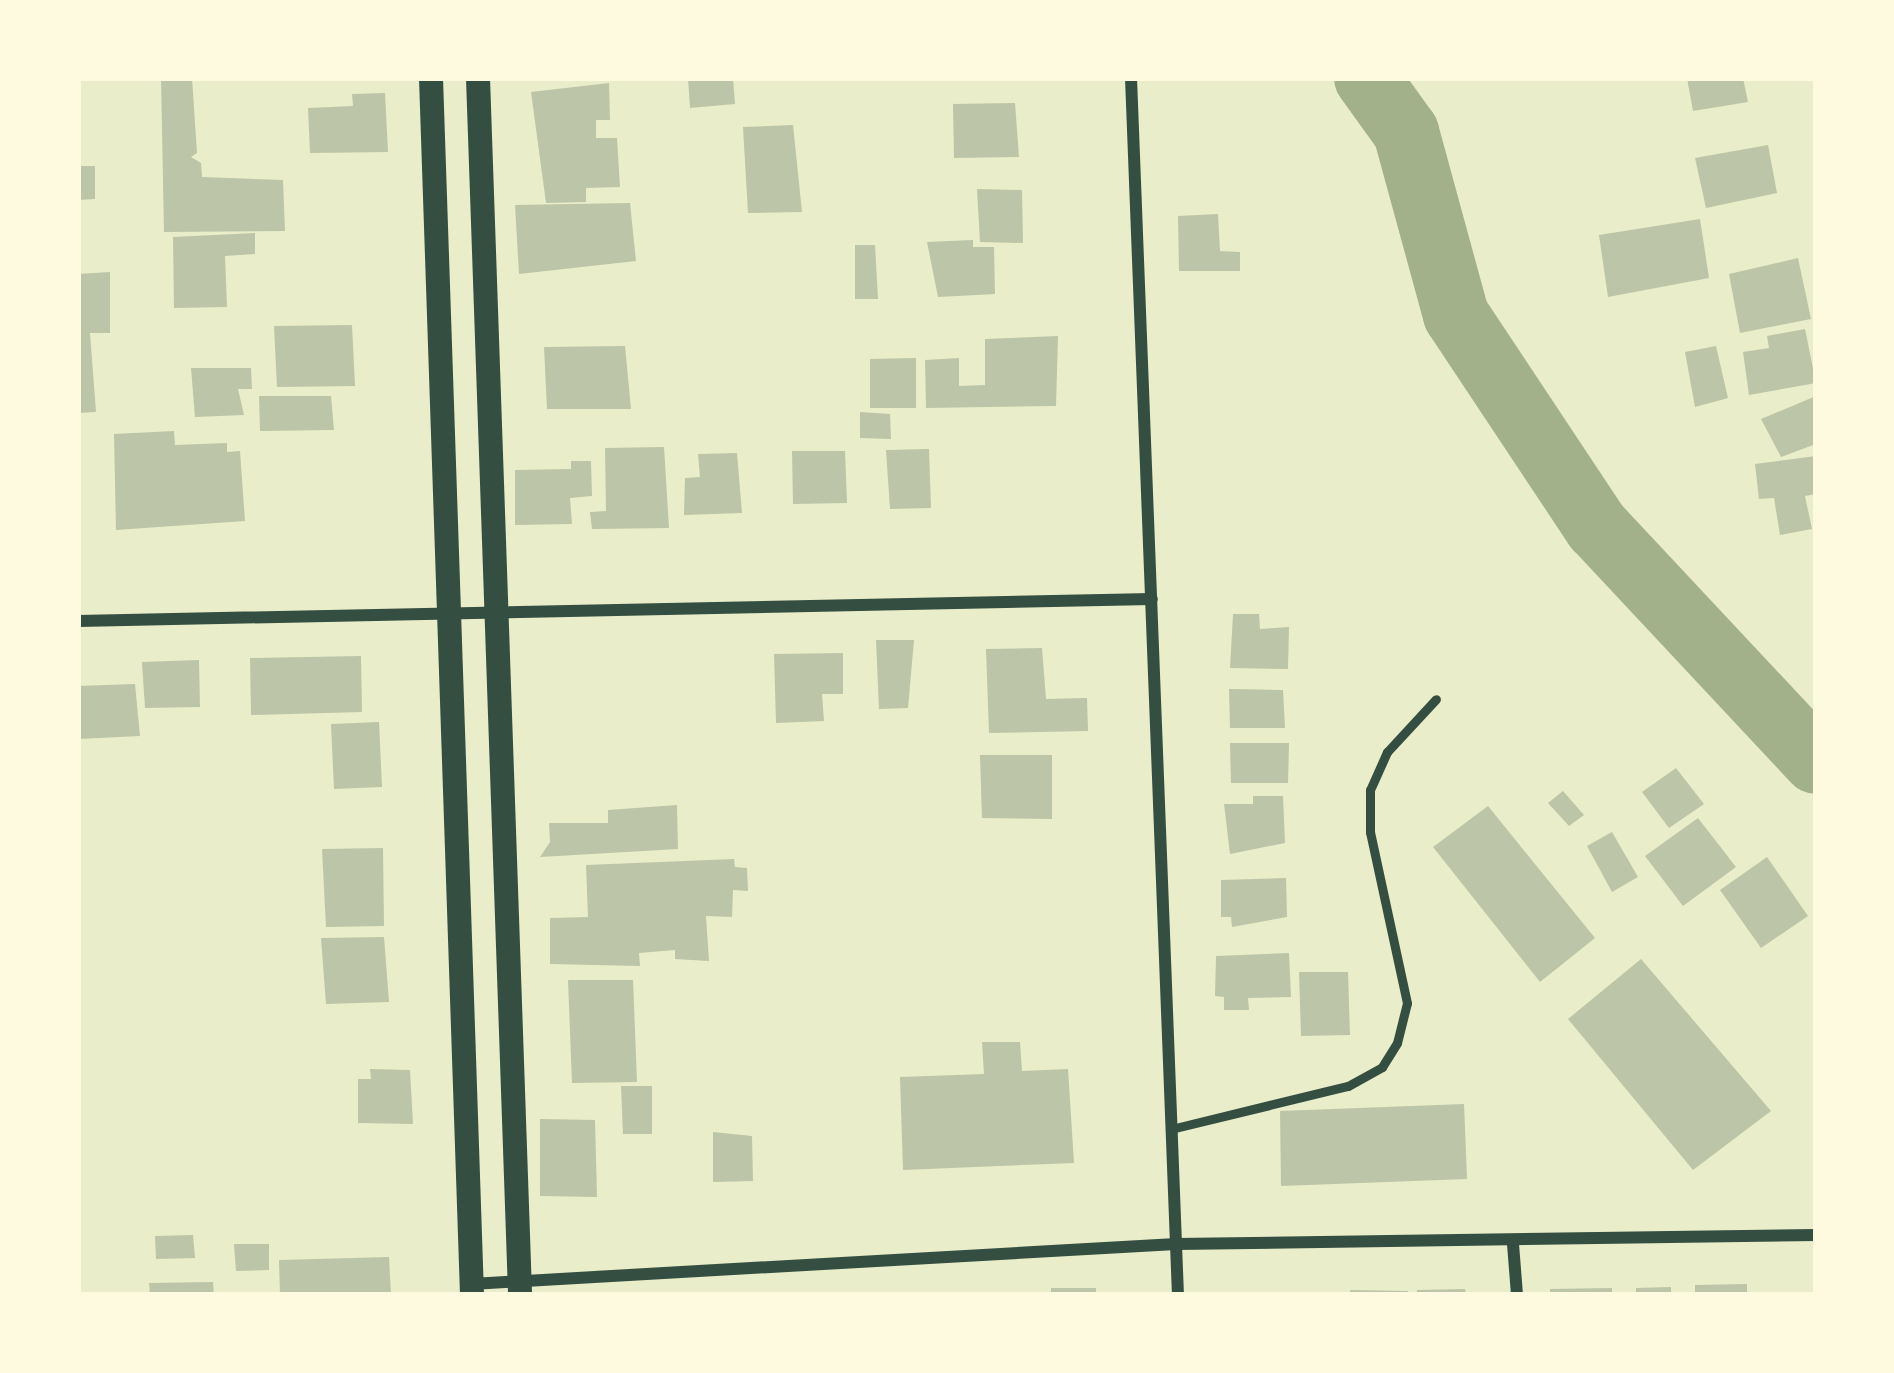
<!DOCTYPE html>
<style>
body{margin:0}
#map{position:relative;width:1894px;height:1373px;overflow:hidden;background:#e9edc9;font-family:Karla,sans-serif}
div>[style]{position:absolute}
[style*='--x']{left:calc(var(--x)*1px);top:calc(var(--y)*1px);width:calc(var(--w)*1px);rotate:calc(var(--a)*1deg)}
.river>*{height:66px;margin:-33px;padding:0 33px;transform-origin:33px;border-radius:33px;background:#a3b18a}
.building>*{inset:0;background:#bcc5a7}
.service>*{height:9px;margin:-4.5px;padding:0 4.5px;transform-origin:4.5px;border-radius:4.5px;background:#344e41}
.minor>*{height:12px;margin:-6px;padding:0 6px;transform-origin:6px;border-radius:6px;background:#344e41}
.secondary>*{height:24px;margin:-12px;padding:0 12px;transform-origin:12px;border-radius:12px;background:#344e41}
span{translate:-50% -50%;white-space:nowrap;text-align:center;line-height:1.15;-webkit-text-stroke:9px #fefae0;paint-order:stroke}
.frame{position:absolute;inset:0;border:81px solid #fefae0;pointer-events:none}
</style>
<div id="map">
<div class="river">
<div style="--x:1367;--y:78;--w:67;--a:54.2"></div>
<div style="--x:1406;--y:132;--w:190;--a:74.7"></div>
<div style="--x:1456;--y:315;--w:255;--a:56.4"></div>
<div style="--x:1597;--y:527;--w:320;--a:46.9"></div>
</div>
<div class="building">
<div style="clip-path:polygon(161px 78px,192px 78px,197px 153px,191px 157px,201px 163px,202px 177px,283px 180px,285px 231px,164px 232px)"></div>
<div style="clip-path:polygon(688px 78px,733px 78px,735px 104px,690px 108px)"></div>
<div style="clip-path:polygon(1687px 78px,1743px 78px,1748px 102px,1693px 111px)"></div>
<div style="clip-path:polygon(609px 83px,610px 120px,596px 120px,596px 138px,617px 138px,620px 187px,586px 188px,586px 202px,546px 203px,531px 92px)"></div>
<div style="clip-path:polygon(385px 93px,388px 152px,310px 153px,308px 108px,353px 106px,352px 94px)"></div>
<div style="clip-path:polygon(1015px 103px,1019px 157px,954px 158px,953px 104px)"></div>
<div style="clip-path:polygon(793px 125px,802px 212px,748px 213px,743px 127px)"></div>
<div style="clip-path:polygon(1768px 145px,1777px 193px,1706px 208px,1695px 158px)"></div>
<div style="clip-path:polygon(78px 166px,95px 166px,95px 199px,78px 200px)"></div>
<div style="clip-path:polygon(977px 189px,1022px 190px,1023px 243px,980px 242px)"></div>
<div style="clip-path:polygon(630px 203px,636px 261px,519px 274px,515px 205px)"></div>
<div style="clip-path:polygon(1218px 214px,1220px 251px,1240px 252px,1240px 271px,1179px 271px,1178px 216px)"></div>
<div style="clip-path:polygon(1700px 219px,1709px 278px,1608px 297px,1599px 235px)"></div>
<div style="clip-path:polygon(255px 233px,255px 254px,225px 256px,227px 307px,174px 308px,173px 237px)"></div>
<div style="clip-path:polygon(973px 240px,973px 247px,994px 247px,995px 294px,938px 297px,927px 242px)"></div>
<div style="clip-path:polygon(855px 245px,875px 245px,878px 299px,855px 299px)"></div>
<div style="clip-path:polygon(1798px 258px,1811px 319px,1740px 333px,1729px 274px)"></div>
<div style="clip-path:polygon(110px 272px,110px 333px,90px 333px,96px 412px,78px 413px,78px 274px)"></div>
<div style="clip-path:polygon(352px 325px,355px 386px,277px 387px,274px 326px)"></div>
<div style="clip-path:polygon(1805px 329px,1816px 383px,1749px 395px,1743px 352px,1769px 348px,1767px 336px)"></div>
<div style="clip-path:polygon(1058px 336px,1056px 406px,926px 408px,925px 360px,959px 358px,959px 386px,985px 385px,985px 339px)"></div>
<div style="clip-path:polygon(625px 346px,631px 409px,547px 409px,544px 347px)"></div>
<div style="clip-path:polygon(1716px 346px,1728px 398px,1695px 407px,1685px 352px)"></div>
<div style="clip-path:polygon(916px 358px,916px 408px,870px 408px,870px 359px)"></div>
<div style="clip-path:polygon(191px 368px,251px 368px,252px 389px,238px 389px,244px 415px,195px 417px)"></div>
<div style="clip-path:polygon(259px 396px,331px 396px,334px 430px,260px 431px)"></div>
<div style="clip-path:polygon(1816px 396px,1816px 444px,1781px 457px,1761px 419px)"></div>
<div style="clip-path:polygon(860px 412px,890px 414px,891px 439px,860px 438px)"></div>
<div style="clip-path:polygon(174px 431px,175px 445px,227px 443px,227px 452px,240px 451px,245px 521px,116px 530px,114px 434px)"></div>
<div style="clip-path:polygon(664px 447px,669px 528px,592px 529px,590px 512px,606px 511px,605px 448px)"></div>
<div style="clip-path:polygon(929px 449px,931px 508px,890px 509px,886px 450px)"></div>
<div style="clip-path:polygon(792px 451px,845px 451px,847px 503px,793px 504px)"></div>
<div style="clip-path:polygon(737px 453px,742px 513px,684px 515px,685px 478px,700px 477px,698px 454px)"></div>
<div style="clip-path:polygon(1816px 456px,1816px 494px,1805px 496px,1812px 529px,1780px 535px,1774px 498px,1759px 499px,1755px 464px)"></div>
<div style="clip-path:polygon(571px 461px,591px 461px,592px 496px,570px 498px,572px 524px,515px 525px,515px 470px,571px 469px)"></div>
<div style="clip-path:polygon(1233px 614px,1259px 614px,1260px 629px,1289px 627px,1288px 669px,1230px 668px)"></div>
<div style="clip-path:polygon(876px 640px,914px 640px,908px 708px,879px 709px)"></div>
<div style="clip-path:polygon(1042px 648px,1046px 699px,1087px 698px,1088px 731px,989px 733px,986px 649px)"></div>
<div style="clip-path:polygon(843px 653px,843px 694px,822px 694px,824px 721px,776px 723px,774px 654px)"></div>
<div style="clip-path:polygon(361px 656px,362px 712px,251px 715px,250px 658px)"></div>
<div style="clip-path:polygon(199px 660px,200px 707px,145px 708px,142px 662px)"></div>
<div style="clip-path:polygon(135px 684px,140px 736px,79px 739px,78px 686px)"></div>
<div style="clip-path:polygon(1229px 689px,1283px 690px,1285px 728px,1230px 728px)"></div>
<div style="clip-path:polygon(379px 722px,382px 787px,334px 789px,331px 724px)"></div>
<div style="clip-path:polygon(1230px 743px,1289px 743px,1288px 783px,1231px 783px)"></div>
<div style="clip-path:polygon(980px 755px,1052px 755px,1052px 819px,982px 818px)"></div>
<div style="clip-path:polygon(1676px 768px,1704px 804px,1669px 828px,1642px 792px)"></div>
<div style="clip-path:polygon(1563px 791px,1584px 815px,1569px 826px,1548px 803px)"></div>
<div style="clip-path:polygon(1253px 796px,1283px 796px,1285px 843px,1230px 854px,1224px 804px,1253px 804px)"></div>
<div style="clip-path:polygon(677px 805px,678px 849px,540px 857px,550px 842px,549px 823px,608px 823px,608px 810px)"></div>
<div style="clip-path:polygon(1488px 806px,1595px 938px,1540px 982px,1433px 847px)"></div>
<div style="clip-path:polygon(1698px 818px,1736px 867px,1683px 906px,1645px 856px)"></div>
<div style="clip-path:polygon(1612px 832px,1638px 877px,1612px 892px,1587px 846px)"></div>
<div style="clip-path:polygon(383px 848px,384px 926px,326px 927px,322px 849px)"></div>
<div style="clip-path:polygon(1767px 857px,1808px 916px,1761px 948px,1720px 890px)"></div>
<div style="clip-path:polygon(734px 859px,735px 867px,747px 868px,748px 891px,733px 890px,732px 917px,706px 916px,709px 961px,675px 959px,675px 950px,639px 953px,640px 966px,550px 964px,550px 918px,588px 917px,586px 865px)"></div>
<div style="clip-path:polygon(1286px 878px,1287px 917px,1232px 927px,1231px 917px,1221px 917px,1221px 880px)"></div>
<div style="clip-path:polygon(384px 937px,389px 1002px,326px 1004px,321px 938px)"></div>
<div style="clip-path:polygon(1289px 953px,1291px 997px,1248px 998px,1249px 1010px,1224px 1010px,1224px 997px,1215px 996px,1216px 956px)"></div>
<div style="clip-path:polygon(1641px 959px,1771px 1111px,1693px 1170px,1568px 1019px)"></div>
<div style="clip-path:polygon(1299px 972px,1348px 972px,1350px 1035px,1301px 1036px)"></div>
<div style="clip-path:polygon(568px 980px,633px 980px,637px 1082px,572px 1083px)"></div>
<div style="clip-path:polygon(982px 1042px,1020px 1042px,1022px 1071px,1068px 1069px,1074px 1163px,903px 1170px,900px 1077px,984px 1074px)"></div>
<div style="clip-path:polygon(370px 1069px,410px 1070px,413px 1124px,358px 1123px,358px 1079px,371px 1079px)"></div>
<div style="clip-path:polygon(621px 1086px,652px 1086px,652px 1134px,623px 1134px)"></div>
<div style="clip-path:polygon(1464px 1104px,1467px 1179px,1281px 1186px,1280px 1111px)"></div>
<div style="clip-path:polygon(540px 1119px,595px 1120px,597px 1197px,540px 1196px)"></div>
<div style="clip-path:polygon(713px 1132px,752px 1136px,753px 1181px,713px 1182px)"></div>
<div style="clip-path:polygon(193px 1235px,195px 1258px,156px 1259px,155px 1236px)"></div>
<div style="clip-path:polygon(234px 1244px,269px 1244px,269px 1270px,236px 1271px)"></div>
<div style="clip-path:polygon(389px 1257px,391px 1295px,280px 1295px,279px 1260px)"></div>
<div style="clip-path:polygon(213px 1282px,214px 1295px,150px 1295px,149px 1283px)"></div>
<div style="clip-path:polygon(1747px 1284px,1747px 1295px,1695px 1295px,1695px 1285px)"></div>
<div style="clip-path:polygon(1671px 1287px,1671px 1295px,1636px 1295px,1636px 1288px)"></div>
<div style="clip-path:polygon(1051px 1288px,1096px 1288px,1096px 1295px,1051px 1295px)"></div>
<div style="clip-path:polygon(1612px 1288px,1612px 1295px,1550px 1295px,1550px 1289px)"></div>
<div style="clip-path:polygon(1465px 1289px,1466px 1295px,1417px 1295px,1417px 1290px)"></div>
<div style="clip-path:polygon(1350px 1290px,1408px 1291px,1408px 1295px,1351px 1295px)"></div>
</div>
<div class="service">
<div style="--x:1171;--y:1129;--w:182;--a:-13.7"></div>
<div style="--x:1348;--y:1086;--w:39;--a:-29"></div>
<div style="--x:1382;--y:1067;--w:28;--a:-58"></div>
<div style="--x:1397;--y:1043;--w:41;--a:-76"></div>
<div style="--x:1407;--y:1003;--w:175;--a:-102.2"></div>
<div style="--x:1370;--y:832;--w:42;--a:-90"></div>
<div style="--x:1370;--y:790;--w:42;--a:-65.9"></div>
<div style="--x:1387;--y:752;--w:72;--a:-47.2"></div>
</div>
<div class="minor">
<div style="--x:1131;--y:78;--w:1218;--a:87.79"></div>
<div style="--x:78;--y:621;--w:1074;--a:-1.17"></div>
<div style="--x:1513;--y:1244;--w:51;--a:85.5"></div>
<div style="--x:471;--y:1284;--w:706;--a:-3.25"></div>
<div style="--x:1176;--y:1244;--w:640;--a:-0.81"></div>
</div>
<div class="secondary">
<div style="--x:431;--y:78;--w:1218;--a:88.07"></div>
<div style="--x:478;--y:78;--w:1218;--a:88.02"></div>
</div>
<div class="frame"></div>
</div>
